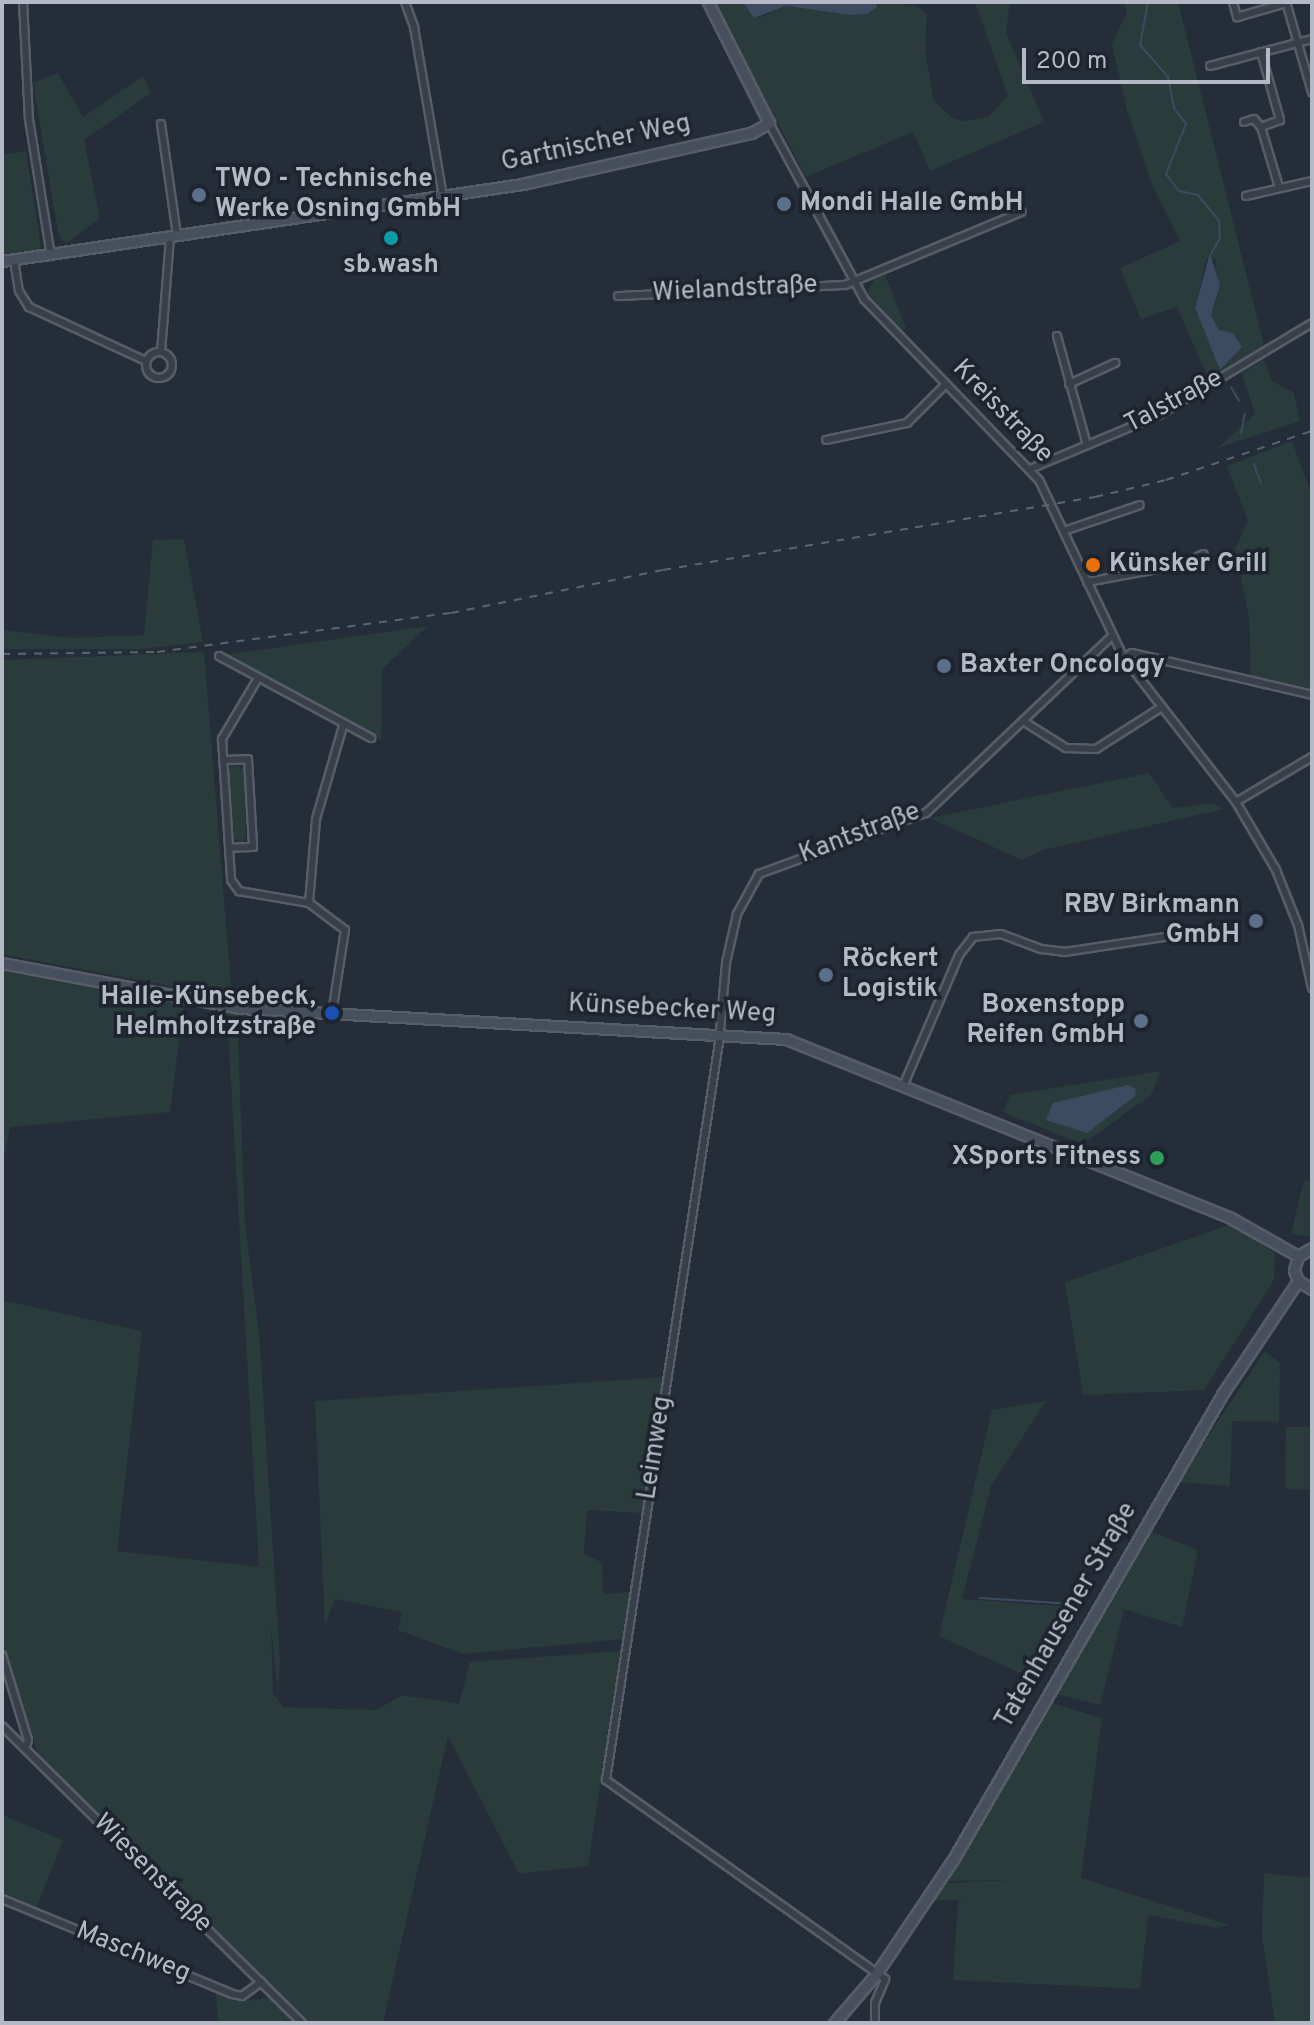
<!DOCTYPE html>
<meta charset="utf-8">
<style>
body{margin:0}
#map{position:relative;width:1314px;height:2025px;overflow:hidden;background:#252d39;font-family:Overpass,sans-serif}
div>[style]{position:absolute}
[style*='--x']{left:calc(var(--x)*1px);top:calc(var(--y)*1px);width:calc(var(--w)*1px);rotate:calc(var(--a)*1deg)}
.green>*{inset:0;background:#2a3b3c}
.water>*{inset:0;background:#3d4b60}
.stream>*{height:2px;margin:-1px;padding:0 1px;transform-origin:1px;border-radius:1px;background:#3d4b60}
.roads{filter:drop-shadow(2px 0 #575d67) drop-shadow(-2px 0 #575d67) drop-shadow(0 2px #575d67) drop-shadow(0 -2px #575d67)}
.street>*{height:6px;margin:-3px;padding:0 3px;transform-origin:3px;border-radius:3px;background:#393f49}
.street>.ring{margin:-3px;padding:0;box-sizing:content-box;background:none;border:6px solid #393f49;border-radius:50%}
.secondary>*{height:9px;margin:-4.5px;padding:0 4.5px;transform-origin:4.5px;border-radius:4.5px;background:#474f5c}
.rail>*{height:2px;margin-top:-1px;transform-origin:0;background:repeating-linear-gradient(90deg,#5b6370 0 8px,transparent 0 16px)}
.dots>*{width:22px;height:22px;translate:-50% -50%;box-sizing:border-box;border:4px solid #1e242e;border-radius:50%}
span{translate:-50% -50%;white-space:nowrap;text-align:center;line-height:1.15;-webkit-text-stroke:7px #1e242e;paint-order:stroke}
.street-label{font-size:26px;color:#b4bac5}
.poi-label{font-size:26px;color:#b4bac5;font-weight:700}
.left{translate:0 -50%;text-align:left}
.right{translate:-100% -50%;text-align:right}
.frame{position:absolute;inset:0;border:4px solid #b4bac5;pointer-events:none}
.scale{position:absolute;left:1022px;top:48px;width:248px;height:36px;box-sizing:border-box;border:4px solid #b4bac5;border-top:0;padding-left:10px;font-size:24px;line-height:28px;white-space:nowrap;color:#b4bac5;-webkit-text-stroke:6px #1e242e;paint-order:stroke}
</style>
<div id="map">
<div class="green">
<div style="clip-path:polygon(715px 2px,743px 2px,759px 18px,786px 6px,851px 15px,867px 14px,876px 2px,917px 6px,927px 15px,925px 53px,934px 101px,951px 117px,964px 121px,988px 117px,1008px 96px,975px 2px,1010px 2px,1006px 33px,1044px 122px,930px 171px,913px 132px,806px 177px)"></div>
<div style="clip-path:polygon(evenodd,1123px 2px,1178px 2px,1264px 345px,1209px 380px,1177px 307px,1141px 319px,1120px 268px,1180px 241px,1153px 187px,1127px 110px,1112px 45px,1127px 11px,1123px 2px,1215px 258px,1219px 293px,1211px 315px,1219px 330px,1233px 333px,1242px 347px,1220px 370px,1195px 308px,1206px 260px,1215px 258px)"></div>
<div style="clip-path:polygon(58px 73px,83px 117px,143px 76px,151px 93px,84px 140px,100px 218px,66px 244px,58px 233px,33px 82px)"></div>
<div style="clip-path:polygon(26px 151px,41px 246px,37px 251px,2px 254px,2px 155px)"></div>
<div style="clip-path:polygon(885px 275px,906px 328px,900px 331px,867px 292px,874px 280px)"></div>
<div style="clip-path:polygon(1264px 360px,1272px 381px,1294px 393px,1300px 421px,1218px 448px,1255px 414px,1242px 373px)"></div>
<div style="clip-path:polygon(1292px 441px,1312px 496px,1312px 690px,1251px 676px,1249px 617px,1235px 549px,1248px 521px,1227px 466px)"></div>
<div style="clip-path:polygon(184px 539px,203px 642px,143px 649px,2px 649px,2px 630px,71px 638px,144px 635px,153px 540px)"></div>
<div style="clip-path:polygon(428px 626px,382px 669px,381px 740px,224px 655px)"></div>
<div style="clip-path:polygon(204px 652px,232px 998px,2px 954px,2px 660px)"></div>
<div style="clip-path:polygon(234px 763px,244px 769px,246px 837px,242px 843px,231px 837px,228px 769px)"></div>
<div style="clip-path:polygon(1149px 773px,1173px 808px,1213px 803px,1224px 809px,1043px 850px,1022px 860px,930px 818px)"></div>
<div style="clip-path:polygon(2px 969px,184px 1004px,170px 1112px,10px 1127px,2px 1167px)"></div>
<div style="clip-path:polygon(227px 1012px,237px 1013px,245px 1225px,259px 1332px,280px 1661px,278px 1695px,271px 1625px,273px 1694px,283px 1707px,376px 1710px,403px 1695px,459px 1704px,470px 1662px,620px 1651px,588px 1866px,519px 1874px,448px 1736px,383px 2023px,310px 2023px,38px 1754px,2px 1639px,2px 1300px,142px 1331px,117px 1551px,269px 1568px,259px 1566px)"></div>
<div style="clip-path:polygon(1161px 1071px,1151px 1095px,1083px 1144px,1003px 1112px,1010px 1095px)"></div>
<div style="clip-path:polygon(1304px 1180px,1312px 1182px,1312px 1237px,1291px 1234px)"></div>
<div style="clip-path:polygon(1232px 1224px,1275px 1253px,1274px 1280px,1204px 1390px,1083px 1395px,1065px 1282px)"></div>
<div style="clip-path:polygon(1265px 1351px,1280px 1363px,1279px 1422px,1232px 1421px,1230px 1486px,1177px 1482px)"></div>
<div style="clip-path:polygon(664px 1377px,644px 1513px,587px 1510px,584px 1553px,602px 1563px,603px 1594px,633px 1592px,626px 1639px,463px 1654px,398px 1630px,402px 1612px,335px 1599px,325px 1625px,315px 1401px)"></div>
<div style="clip-path:polygon(1046px 1401px,991px 1486px,962px 1599px,1073px 1607px,1038px 1681px,939px 1636px,992px 1410px)"></div>
<div style="clip-path:polygon(1286px 1427px,1312px 1427px,1312px 1490px,1285px 1489px)"></div>
<div style="clip-path:polygon(1150px 1531px,1198px 1550px,1182px 1627px,1124px 1609px,1100px 1705px,1056px 1694px)"></div>
<div style="clip-path:polygon(1051px 1703px,1102px 1718px,1081px 1878px,1229px 1925px,1217px 1928px,1148px 1915px,1140px 1989px,953px 1980px,958px 1901px,965px 1900px,933px 1900px,945px 1883px,1018px 1880px,946px 1881px)"></div>
<div style="clip-path:polygon(2px 1815px,63px 1840px,36px 1909px,2px 1895px)"></div>
<div style="clip-path:polygon(1264px 1873px,1312px 1878px,1312px 2023px,1275px 2023px,1262px 1936px)"></div>
<div style="clip-path:polygon(216px 1993px,244px 2001px,272px 1997px,297px 2023px,218px 2023px)"></div>
</div>
<div class="water">
<div style="clip-path:polygon(743px 2px,876px 2px,877px 7px,867px 14px,851px 15px,786px 6px,754px 18px)"></div>
<div style="clip-path:polygon(1210px 253px,1220px 285px,1211px 315px,1219px 330px,1233px 333px,1242px 347px,1220px 370px,1195px 308px)"></div>
<div style="clip-path:polygon(1128px 1085px,1136px 1089px,1135px 1096px,1087px 1133px,1046px 1120px,1053px 1103px)"></div>
</div>
<div class="stream">
<div style="--x:1148;--y:2;--w:44;--a:100.5"></div>
<div style="--x:1140;--y:45;--w:43;--a:48.8"></div>
<div style="--x:1168;--y:77;--w:32;--a:79"></div>
<div style="--x:1174;--y:108;--w:20;--a:53"></div>
<div style="--x:1186;--y:124;--w:54;--a:111.8"></div>
<div style="--x:1166;--y:174;--w:21;--a:53"></div>
<div style="--x:1179;--y:191;--w:19;--a:12"></div>
<div style="--x:1198;--y:195;--w:33;--a:51"></div>
<div style="--x:1219;--y:221;--w:17;--a:87"></div>
<div style="--x:1220;--y:238;--w:18;--a:119"></div>
<div style="--x:1231;--y:387;--w:16;--a:60"></div>
<div style="--x:1241;--y:433;--w:20;--a:-79"></div>
<div style="--x:1254;--y:464;--w:20;--a:70"></div>
<div style="--x:980;--y:1598;--w:92;--a:3.7"></div>
</div>
<div class="roads">
<div class="street">
<div style="--x:23;--y:2;--w:117;--a:87.1"></div>
<div style="--x:29;--y:119;--w:139;--a:80.9"></div>
<div style="--x:405;--y:2;--w:27;--a:70"></div>
<div style="--x:414;--y:27;--w:171;--a:80.3"></div>
<div style="--x:1233;--y:2;--w:16;--a:75"></div>
<div style="--x:1237;--y:17;--w:51;--a:-15.9"></div>
<div style="--x:1286;--y:2;--w:94;--a:73.9"></div>
<div style="--x:1261;--y:52;--w:71;--a:74.4"></div>
<div style="--x:1280;--y:120;--w:20;--a:160"></div>
<div style="--x:1261;--y:127;--w:63;--a:73.3"></div>
<div style="--x:1210;--y:66;--w:106;--a:-14.8"></div>
<div style="--x:1244;--y:122;--w:10;--a:-17"></div>
<div style="--x:1254;--y:119;--w:11;--a:49"></div>
<div style="--x:769;--y:123;--w:200;--a:61.6"></div>
<div style="--x:864;--y:299;--w:252;--a:46"></div>
<div style="--x:1039;--y:480;--w:197;--a:64.5"></div>
<div style="--x:1124;--y:658;--w:182;--a:52.1"></div>
<div style="--x:1236;--y:802;--w:79;--a:59.5"></div>
<div style="--x:1276;--y:870;--w:59;--a:68.2"></div>
<div style="--x:1298;--y:925;--w:65;--a:77.5"></div>
<div style="--x:161;--y:124;--w:112;--a:81.8"></div>
<div style="--x:1246;--y:196;--w:68;--a:-12.8"></div>
<div style="--x:14;--y:260;--w:31;--a:81"></div>
<div style="--x:19;--y:291;--w:19;--a:58"></div>
<div style="--x:29;--y:307;--w:129;--a:24.8"></div>
<div style="--x:618;--y:296;--w:227;--a:-2.8"></div>
<div style="--x:845;--y:285;--w:191;--a:-22.5"></div>
<div style="--x:1057;--y:336;--w:113;--a:74.6"></div>
<div class="ring" style="left:146px;top:352px;width:20px;height:20px"></div>
<div style="--x:161;--y:352;--w:114;--a:-85.5"></div>
<div style="--x:1069;--y:384;--w:51;--a:-24.5"></div>
<div style="--x:826;--y:440;--w:83;--a:-11.9"></div>
<div style="--x:907;--y:423;--w:54;--a:-45"></div>
<div style="--x:1030;--y:469;--w:140;--a:-22.7"></div>
<div style="--x:1159;--y:415;--w:179;--a:-31"></div>
<div style="--x:1064;--y:531;--w:80;--a:-18.9"></div>
<div style="--x:1087;--y:582;--w:99;--a:-10.5"></div>
<div style="--x:1184;--y:564;--w:22;--a:-27"></div>
<div style="--x:219;--y:656;--w:173;--a:28.3"></div>
<div style="--x:1124;--y:658;--w:9;--a:-32"></div>
<div style="--x:1132;--y:653;--w:185;--a:13.1"></div>
<div style="--x:257;--y:680;--w:69;--a:120.7"></div>
<div style="--x:222;--y:739;--w:141;--a:86.3"></div>
<div style="--x:231;--y:880;--w:14;--a:54"></div>
<div style="--x:239;--y:891;--w:71;--a:9.7"></div>
<div style="--x:1023;--y:721;--w:51;--a:32.1"></div>
<div style="--x:1066;--y:748;--w:30;--a:2"></div>
<div style="--x:1096;--y:749;--w:78;--a:-32.5"></div>
<div style="--x:223;--y:760;--w:25;--a:-2"></div>
<div style="--x:248;--y:759;--w:88;--a:86.7"></div>
<div style="--x:253;--y:847;--w:24;--a:178"></div>
<div style="--x:1236;--y:802;--w:88;--a:-30.6"></div>
<div style="--x:332;--y:1013;--w:84;--a:-81.1"></div>
<div style="--x:345;--y:930;--w:45;--a:-143.1"></div>
<div style="--x:309;--y:903;--w:84;--a:-85.2"></div>
<div style="--x:316;--y:819;--w:97;--a:-73.8"></div>
<div style="--x:904;--y:1084;--w:140;--a:-66.9"></div>
<div style="--x:959;--y:955;--w:23;--a:-52"></div>
<div style="--x:973;--y:937;--w:28;--a:-6"></div>
<div style="--x:1001;--y:934;--w:43;--a:20.6"></div>
<div style="--x:1041;--y:949;--w:23;--a:7"></div>
<div style="--x:1064;--y:952;--w:101;--a:-8.5"></div>
<div style="--x:2;--y:1655;--w:89;--a:73"></div>
<div style="--x:28;--y:1740;--w:9;--a:108"></div>
<div style="--x:2;--y:1726;--w:422;--a:44.7"></div>
<div style="--x:2;--y:1899;--w:249;--a:22.4"></div>
<div style="--x:232;--y:1994;--w:10;--a:11"></div>
<div style="--x:242;--y:1996;--w:24;--a:-36"></div>
<div style="--x:875;--y:2023;--w:20;--a:-90"></div>
<div style="--x:875;--y:2003;--w:26;--a:-67"></div>
<div style="--x:885;--y:1979;--w:343;--a:-144.5"></div>
<div style="--x:606;--y:1780;--w:747;--a:-81.29"></div>
<div style="--x:719;--y:1042;--w:79;--a:-84.9"></div>
<div style="--x:726;--y:963;--w:50;--a:-77.3"></div>
<div style="--x:737;--y:914;--w:46;--a:-61.2"></div>
<div style="--x:759;--y:874;--w:178;--a:-20.1"></div>
<div style="--x:926;--y:813;--w:255;--a:-43.6"></div>
</div>
<div class="secondary">
<div style="--x:2;--y:261;--w:526;--a:-8.42"></div>
<div style="--x:522;--y:184;--w:235;--a:-12.6"></div>
<div style="--x:751;--y:133;--w:21;--a:-29"></div>
<div style="--x:769;--y:123;--w:136;--a:-116.8"></div>
<div style="--x:2;--y:963;--w:242;--a:10.7"></div>
<div style="--x:240;--y:1008;--w:547;--a:3.25"></div>
<div style="--x:786;--y:1039;--w:477;--a:21.9"></div>
<div style="--x:1229;--y:1217;--w:79;--a:29.5"></div>
<div style="--x:1312;--y:1248;--w:16;--a:150"></div>
<div style="--x:1298;--y:1256;--w:15;--a:106"></div>
<div style="--x:1294;--y:1270;--w:12;--a:70"></div>
<div style="--x:1298;--y:1281;--w:16;--a:30"></div>
<div style="--x:834;--y:2023;--w:65;--a:-49.4"></div>
<div style="--x:876;--y:1974;--w:140;--a:-56.1"></div>
<div style="--x:954;--y:1858;--w:537;--a:-59.95"></div>
<div style="--x:1223;--y:1393;--w:135;--a:-56.2"></div>
</div>
</div>
<div class="rail">
<div style="--x:2;--y:654;--w:155;--a:-0.7"></div>
<div style="--x:157;--y:652;--w:297;--a:-7.6"></div>
<div style="--x:451;--y:613;--w:216;--a:-11.5"></div>
<div style="--x:663;--y:570;--w:438;--a:-9.6"></div>
<div style="--x:1095;--y:497;--w:73;--a:-13.5"></div>
<div style="--x:1166;--y:480;--w:154;--a:-18.6"></div>
</div>
<div class="dots">
<div style="left:199px;top:195px;background:#5c6f8a"></div>
<div style="left:784px;top:204px;background:#5c6f8a"></div>
<div style="left:391px;top:238px;background:#0f9aa8"></div>
<div style="left:1093px;top:565px;background:#e8710a"></div>
<div style="left:944px;top:666px;background:#5c6f8a"></div>
<div style="left:1256px;top:921px;background:#5c6f8a"></div>
<div style="left:826px;top:975px;background:#5c6f8a"></div>
<div style="left:332px;top:1013px;background:#1a4fb4"></div>
<div style="left:1141px;top:1021px;background:#5c6f8a"></div>
<div style="left:1157px;top:1158px;background:#2e9e5b"></div>
</div>
<div class="street-label">
<span style="left:596px;top:144px;rotate:-12deg">Gartnischer Weg</span>
<span style="left:735px;top:290px;rotate:-3deg">Wielandstraße</span>
<span style="left:1174px;top:402px;rotate:-28deg">Talstraße</span>
<span style="left:1002px;top:412px;rotate:46deg">Kreisstraße</span>
<span style="left:860px;top:834px;rotate:-21deg">Kantstraße</span>
<span style="left:672px;top:1010px;rotate:3deg">Künsebecker Weg</span>
<span style="left:656px;top:1448px;rotate:-81deg">Leimweg</span>
<span style="left:1067px;top:1616px;rotate:-60deg">Tatenhausener Straße</span>
<span style="left:152px;top:1874px;rotate:45deg">Wiesenstraße</span>
<span style="left:133px;top:1953px;rotate:22deg">Maschweg</span>
</div>
<div class="poi-label">
<span class="left" style="left:215px;top:195px">TWO - Technische<br>Werke Osning GmbH</span>
<span class="left" style="left:800px;top:204px">Mondi Halle GmbH</span>
<span style="left:391px;top:266px">sb.wash</span>
<span class="left" style="left:1109px;top:565px">Künsker Grill</span>
<span class="left" style="left:960px;top:666px">Baxter Oncology</span>
<span class="right" style="left:1240px;top:921px">RBV Birkmann<br>GmbH</span>
<span class="left" style="left:842px;top:975px">Röckert<br>Logistik</span>
<span class="right" style="left:316px;top:1013px">Halle-Künsebeck,<br>Helmholtzstraße</span>
<span class="right" style="left:1125px;top:1021px">Boxenstopp<br>Reifen GmbH</span>
<span class="right" style="left:1141px;top:1158px">XSports Fitness</span>
</div>
<div class="frame"></div>
<div class="scale">200 m</div>
</div>
